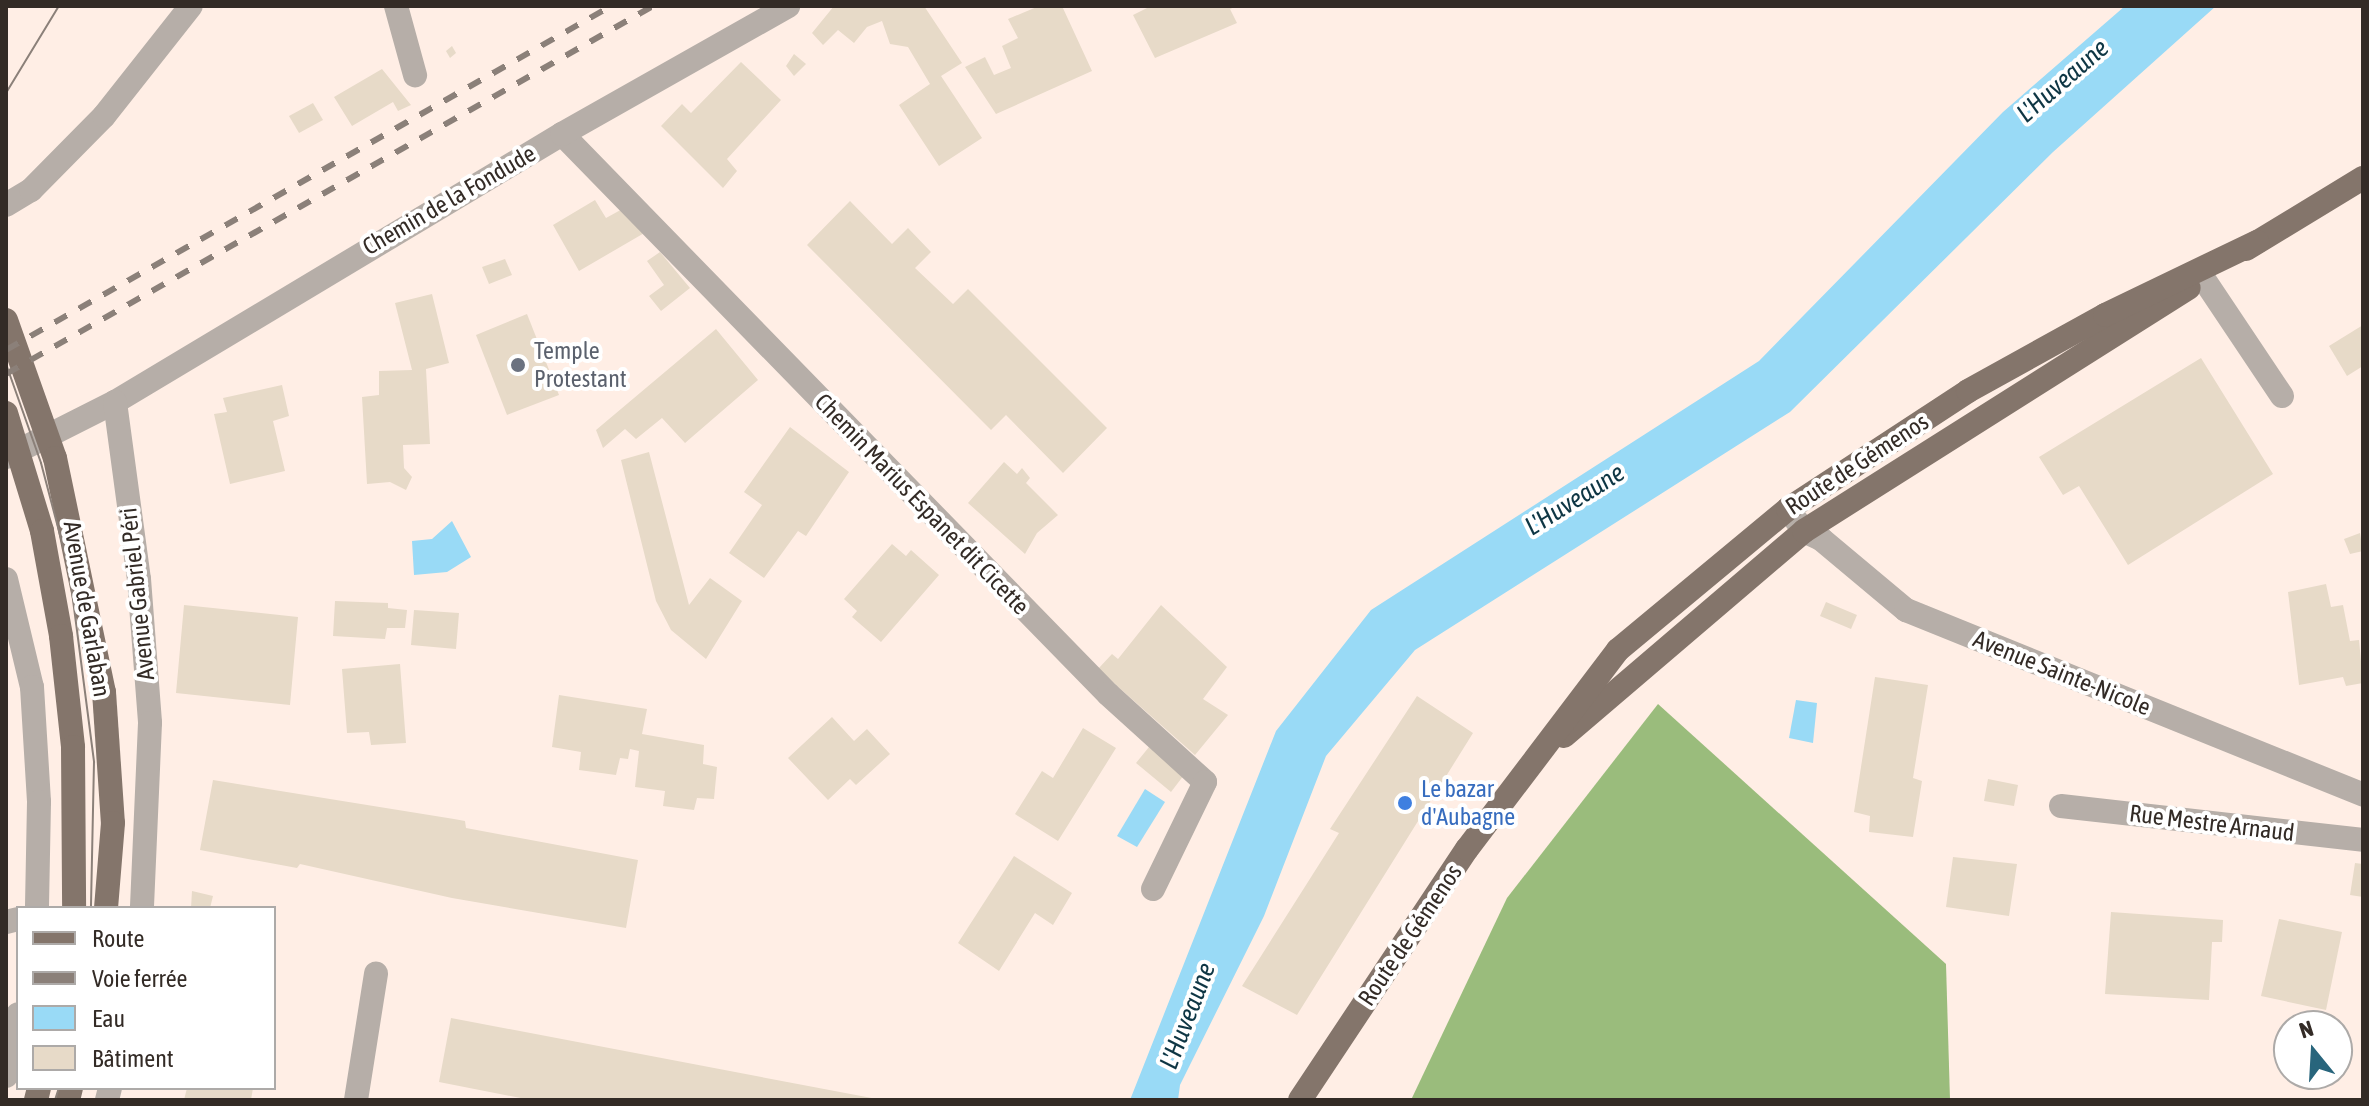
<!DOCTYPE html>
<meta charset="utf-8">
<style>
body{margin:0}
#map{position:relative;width:2369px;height:1106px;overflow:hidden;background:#ffeee5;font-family:"Asap Condensed",sans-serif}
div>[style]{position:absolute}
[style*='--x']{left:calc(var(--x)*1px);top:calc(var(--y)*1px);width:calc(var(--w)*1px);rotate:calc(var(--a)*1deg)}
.forest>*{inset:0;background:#9abc7c}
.water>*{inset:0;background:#99daf6}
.building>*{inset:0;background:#e7dac8}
.minor>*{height:24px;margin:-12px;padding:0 12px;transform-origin:12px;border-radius:12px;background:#b6aea8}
.major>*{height:24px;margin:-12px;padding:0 12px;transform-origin:12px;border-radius:12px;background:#84756b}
.tram>*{height:2px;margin:-1px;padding:0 1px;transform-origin:1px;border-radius:1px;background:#8b8079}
.rail>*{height:6px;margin-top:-3px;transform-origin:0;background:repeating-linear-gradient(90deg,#8b8079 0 14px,transparent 0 28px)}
.dots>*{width:22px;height:22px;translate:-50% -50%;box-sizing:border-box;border:4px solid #fff;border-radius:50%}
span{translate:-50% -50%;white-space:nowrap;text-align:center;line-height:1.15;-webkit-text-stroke:8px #fff;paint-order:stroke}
.street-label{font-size:24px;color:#332b26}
.worship-label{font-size:24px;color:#5b616d}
.left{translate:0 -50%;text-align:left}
.shop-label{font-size:24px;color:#366cbe}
.water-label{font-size:26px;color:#0e3644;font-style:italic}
.frame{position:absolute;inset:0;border:8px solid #332b26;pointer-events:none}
.legend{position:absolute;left:16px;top:906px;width:260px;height:184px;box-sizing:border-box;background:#fff;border:2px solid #adaaa8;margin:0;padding:10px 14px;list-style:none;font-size:24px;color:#332b26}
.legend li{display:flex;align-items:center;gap:16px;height:40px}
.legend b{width:40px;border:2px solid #adaaa8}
.north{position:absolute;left:2273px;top:1010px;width:80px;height:80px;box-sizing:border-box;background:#fff;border:2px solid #adaaa8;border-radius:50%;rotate:342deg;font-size:22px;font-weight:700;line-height:32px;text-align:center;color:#332b26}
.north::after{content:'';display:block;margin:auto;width:28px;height:36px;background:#28657c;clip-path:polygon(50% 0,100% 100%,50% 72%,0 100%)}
</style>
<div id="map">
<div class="forest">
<div style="clip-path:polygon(1658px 704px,1946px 964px,1950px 1100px,1411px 1100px,1507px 898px)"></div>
</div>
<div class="water">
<div style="clip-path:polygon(2125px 6px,2216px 6px,2053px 152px,1790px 412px,1415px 650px,1326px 756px,1264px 916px,1180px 1085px,1178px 1100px,1130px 1100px,1276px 731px,1371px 610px,1759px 361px,2003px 112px)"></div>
<div style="clip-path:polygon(452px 521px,471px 557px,447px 572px,414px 575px,412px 541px,432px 539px)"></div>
<div style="clip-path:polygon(1796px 700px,1817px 703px,1813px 743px,1789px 738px)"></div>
<div style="clip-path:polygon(1145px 789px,1165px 802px,1137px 847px,1117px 836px)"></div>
</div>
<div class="building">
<div style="clip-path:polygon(834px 6px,924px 6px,962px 63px,941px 76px,982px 138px,939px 166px,899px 105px,930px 84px,908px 47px,890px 44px,882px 21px,867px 27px,854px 43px,838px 30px,823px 45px,812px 33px)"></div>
<div style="clip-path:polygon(1039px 6px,1062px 6px,1092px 71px,996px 114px,965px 67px,985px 57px,994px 75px,1011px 68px,1002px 46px,1018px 38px,1008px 19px)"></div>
<div style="clip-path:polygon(1151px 6px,1237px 6px,1230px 9px,1237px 23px,1155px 58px,1133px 15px)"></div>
<div style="clip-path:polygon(452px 46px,456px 53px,450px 58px,446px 51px)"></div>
<div style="clip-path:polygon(794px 54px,806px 64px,794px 76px,786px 66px)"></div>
<div style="clip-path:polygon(741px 62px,781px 100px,727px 159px,737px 171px,723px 188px,661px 126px,682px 104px,691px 113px)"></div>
<div style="clip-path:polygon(382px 69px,411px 105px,398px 111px,393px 102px,352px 126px,334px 97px)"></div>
<div style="clip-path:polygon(313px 103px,323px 120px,299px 133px,289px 116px)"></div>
<div style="clip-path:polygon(595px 200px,606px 218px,626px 207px,646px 232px,579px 271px,553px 225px)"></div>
<div style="clip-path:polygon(850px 201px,892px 244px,908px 228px,931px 252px,915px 268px,953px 304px,968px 289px,1107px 428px,1063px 473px,1006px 415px,991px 430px,807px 245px)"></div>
<div style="clip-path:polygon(660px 252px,690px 288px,661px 311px,649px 296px,664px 285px,647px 261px)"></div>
<div style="clip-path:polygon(505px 259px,512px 275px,489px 284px,482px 267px)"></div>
<div style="clip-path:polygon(432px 294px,449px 363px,426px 369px,430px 444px,403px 445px,404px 468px,412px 477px,406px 490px,390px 482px,367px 484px,362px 397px,379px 395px,379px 371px,412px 370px,395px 303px)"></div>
<div style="clip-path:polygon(527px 314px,559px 395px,507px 415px,476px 335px)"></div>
<div style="clip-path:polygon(2363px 325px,2363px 366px,2347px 376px,2329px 346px)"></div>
<div style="clip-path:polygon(716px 329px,758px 380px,685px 443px,662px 418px,636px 439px,625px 429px,603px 448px,596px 430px)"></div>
<div style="clip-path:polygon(2201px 358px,2273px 474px,2128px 565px,2079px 486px,2063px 495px,2039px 457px)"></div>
<div style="clip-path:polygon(282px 385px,289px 416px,273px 421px,285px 471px,230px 484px,214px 414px,227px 412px,223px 398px)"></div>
<div style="clip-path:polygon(790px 427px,849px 472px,806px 536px,798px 531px,764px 578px,729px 553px,762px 505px,744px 492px)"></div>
<div style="clip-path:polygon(649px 452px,689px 605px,710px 578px,742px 601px,706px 659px,671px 630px,656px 601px,621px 460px)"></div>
<div style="clip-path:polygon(1004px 462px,1017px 474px,1022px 468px,1030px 478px,1026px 483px,1058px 515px,1037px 533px,1025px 554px,968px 503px)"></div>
<div style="clip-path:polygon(2360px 533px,2363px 551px,2350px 554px,2344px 539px)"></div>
<div style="clip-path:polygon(892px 544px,906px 556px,911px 550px,939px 575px,881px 642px,852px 617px,857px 611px,844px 599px)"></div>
<div style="clip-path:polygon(2326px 584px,2331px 607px,2343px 605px,2350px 641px,2359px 640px,2363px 683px,2346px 686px,2343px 677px,2299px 685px,2288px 592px)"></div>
<div style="clip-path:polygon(335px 601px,388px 603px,388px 608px,407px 610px,405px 628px,387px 628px,385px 639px,333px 636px)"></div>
<div style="clip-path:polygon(1826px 602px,1857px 615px,1851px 629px,1820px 616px)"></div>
<div style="clip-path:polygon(184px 605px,298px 617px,290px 705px,176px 693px)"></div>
<div style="clip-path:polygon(1161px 605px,1227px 667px,1203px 699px,1228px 715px,1195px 755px,1098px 669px,1112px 654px,1118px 659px)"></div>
<div style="clip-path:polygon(414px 610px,459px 613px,456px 649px,411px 645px)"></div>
<div style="clip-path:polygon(400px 664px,406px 743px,371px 745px,369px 732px,347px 733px,342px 669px)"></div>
<div style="clip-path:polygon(1875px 677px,1928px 685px,1913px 778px,1922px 781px,1913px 837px,1869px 832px,1870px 816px,1854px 812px)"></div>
<div style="clip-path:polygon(559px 695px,647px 709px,642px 734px,704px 745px,703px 764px,717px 767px,714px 799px,697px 798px,694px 810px,663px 806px,665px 791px,635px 787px,639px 751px,630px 749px,628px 759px,620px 758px,616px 775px,579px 770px,581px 752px,552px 747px)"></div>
<div style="clip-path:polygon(1417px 696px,1473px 733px,1297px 1015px,1242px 986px,1339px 833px,1330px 829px)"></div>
<div style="clip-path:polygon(832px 717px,854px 741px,867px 729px,890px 754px,856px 785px,850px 779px,828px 800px,788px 758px)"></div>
<div style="clip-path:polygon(1083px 728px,1116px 748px,1058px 841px,1015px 814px,1042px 771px,1053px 778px)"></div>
<div style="clip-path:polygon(1149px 747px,1184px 775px,1171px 792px,1136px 763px)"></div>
<div style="clip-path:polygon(1988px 779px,2018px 785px,2014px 806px,1984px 801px)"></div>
<div style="clip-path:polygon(213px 780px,454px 819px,465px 821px,466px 828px,638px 860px,626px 928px,452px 898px,300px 864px,297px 868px,200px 850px)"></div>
<div style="clip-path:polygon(1014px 856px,1072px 893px,1053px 925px,1035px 913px,999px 971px,958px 943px)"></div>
<div style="clip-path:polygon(1953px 857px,2017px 864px,2009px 916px,1946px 907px)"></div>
<div style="clip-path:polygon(2355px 863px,2363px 864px,2363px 897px,2350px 895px)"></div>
<div style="clip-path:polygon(192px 891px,213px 896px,210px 908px,191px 908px)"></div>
<div style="clip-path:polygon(2111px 912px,2223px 920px,2222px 942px,2212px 942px,2209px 1000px,2105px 994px)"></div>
<div style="clip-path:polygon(2279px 919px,2342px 932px,2326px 1010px,2261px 996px)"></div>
<div style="clip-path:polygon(451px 1018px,877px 1099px,876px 1100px,531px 1100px,439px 1082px)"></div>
<div style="clip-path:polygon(187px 1088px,253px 1088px,251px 1100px,184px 1100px)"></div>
</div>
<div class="minor">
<div style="--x:396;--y:6;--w:72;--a:74.6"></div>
<div style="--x:562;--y:134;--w:782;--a:45.73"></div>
<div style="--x:1108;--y:694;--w:131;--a:42.2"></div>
<div style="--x:1205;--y:782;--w:119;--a:115.9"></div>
<div style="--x:6;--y:205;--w:29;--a:-31"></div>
<div style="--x:31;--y:190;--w:104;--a:-45.4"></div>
<div style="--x:104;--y:116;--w:140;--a:-51.7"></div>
<div style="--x:2203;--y:278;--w:142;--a:56.2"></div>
<div style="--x:115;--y:402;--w:521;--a:-30.94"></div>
<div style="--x:562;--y:134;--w:260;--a:-29.5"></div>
<div style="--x:6;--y:457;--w:122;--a:-26.8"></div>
<div style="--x:115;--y:402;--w:179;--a:82.3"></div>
<div style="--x:139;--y:579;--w:144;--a:85.6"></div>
<div style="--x:150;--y:723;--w:185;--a:92.5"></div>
<div style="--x:1788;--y:509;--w:27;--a:54"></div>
<div style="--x:1804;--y:531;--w:19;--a:25"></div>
<div style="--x:1821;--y:539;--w:111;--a:39.9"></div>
<div style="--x:1906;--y:610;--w:493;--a:22"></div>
<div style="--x:6;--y:579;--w:111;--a:76.5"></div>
<div style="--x:32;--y:687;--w:115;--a:86.5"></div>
<div style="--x:39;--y:802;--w:106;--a:91.1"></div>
<div style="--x:2061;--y:806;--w:304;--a:6.4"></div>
<div style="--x:6;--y:922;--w:12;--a:-14"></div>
<div style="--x:6;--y:1076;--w:63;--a:-79"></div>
<div style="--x:107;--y:1100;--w:12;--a:-76"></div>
<div style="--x:356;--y:1100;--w:128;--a:-81"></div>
</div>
<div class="major">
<div style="--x:2246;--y:249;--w:137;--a:-31.3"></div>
<div style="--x:6;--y:320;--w:146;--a:70.5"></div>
<div style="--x:55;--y:458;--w:239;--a:78.2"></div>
<div style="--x:104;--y:692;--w:131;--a:86.1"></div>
<div style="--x:113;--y:823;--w:85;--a:94.7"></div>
<div style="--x:6;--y:413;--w:123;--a:73"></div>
<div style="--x:42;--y:531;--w:107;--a:79.7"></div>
<div style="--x:61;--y:636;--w:112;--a:83.8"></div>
<div style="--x:73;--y:747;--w:161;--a:89.6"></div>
<div style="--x:1564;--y:736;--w:316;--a:-40.5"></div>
<div style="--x:1804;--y:531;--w:455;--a:-32.3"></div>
<div style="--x:36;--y:1100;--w:12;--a:-76"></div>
<div style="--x:68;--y:1100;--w:12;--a:-76"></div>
<div style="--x:1300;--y:1100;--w:301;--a:-56.4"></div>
<div style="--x:1467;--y:849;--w:250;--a:-52.8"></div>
<div style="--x:1618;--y:650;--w:221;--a:-39.7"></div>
<div style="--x:1788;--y:509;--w:215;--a:-33.2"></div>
<div style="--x:1968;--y:391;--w:157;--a:-29"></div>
<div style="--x:2105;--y:315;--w:169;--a:-25.7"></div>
</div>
<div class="tram">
<div style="--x:6;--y:93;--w:102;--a:-58.7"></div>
<div style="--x:6;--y:364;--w:105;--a:70.5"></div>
<div style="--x:41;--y:463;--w:110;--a:75.2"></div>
<div style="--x:69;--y:569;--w:195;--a:82.6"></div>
<div style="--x:94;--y:762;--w:146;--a:91.2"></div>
<div style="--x:55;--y:1100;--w:13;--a:-72"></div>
</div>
<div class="rail">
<div style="--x:6;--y:350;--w:696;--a:-29.62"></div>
<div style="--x:6;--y:374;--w:744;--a:-29.63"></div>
</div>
<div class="dots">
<div style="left:518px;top:365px;background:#6b7280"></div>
<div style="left:1405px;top:803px;background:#3f7fe0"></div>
</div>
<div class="street-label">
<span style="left:449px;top:200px;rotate:-30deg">Chemin de la Fondude</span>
<span style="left:1857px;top:464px;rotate:-33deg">Route de Gémenos</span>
<span style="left:922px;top:504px;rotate:46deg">Chemin Marius Espanet dit Cicette</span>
<span style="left:137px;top:594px;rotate:-96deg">Avenue Gabriel Péri</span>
<span style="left:87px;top:609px;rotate:80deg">Avenue de Garlaban</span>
<span style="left:2062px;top:673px;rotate:22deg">Avenue Sainte-Nicole</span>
<span style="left:2212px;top:823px;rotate:7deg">Rue Mestre Arnaud</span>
<span style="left:1410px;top:935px;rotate:-56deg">Route de Gémenos</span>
</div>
<div class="worship-label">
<span class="left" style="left:534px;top:365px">Temple<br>Protestant</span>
</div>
<div class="shop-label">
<span class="left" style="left:1421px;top:803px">Le bazar<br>d'Aubagne</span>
</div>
<div class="water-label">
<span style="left:2063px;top:81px;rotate:-41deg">L'Huveaune</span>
<span style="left:1575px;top:500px;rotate:-32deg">L'Huveaune</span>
<span style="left:1188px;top:1016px;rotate:-69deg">L'Huveaune</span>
</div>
<div class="frame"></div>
<ul class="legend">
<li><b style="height:10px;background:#84756b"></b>Route</li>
<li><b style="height:10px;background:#8b8079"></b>Voie ferrée</li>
<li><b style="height:22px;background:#99daf6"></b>Eau</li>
<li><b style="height:22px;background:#e7dac8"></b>Bâtiment</li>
</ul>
<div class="north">N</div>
</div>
